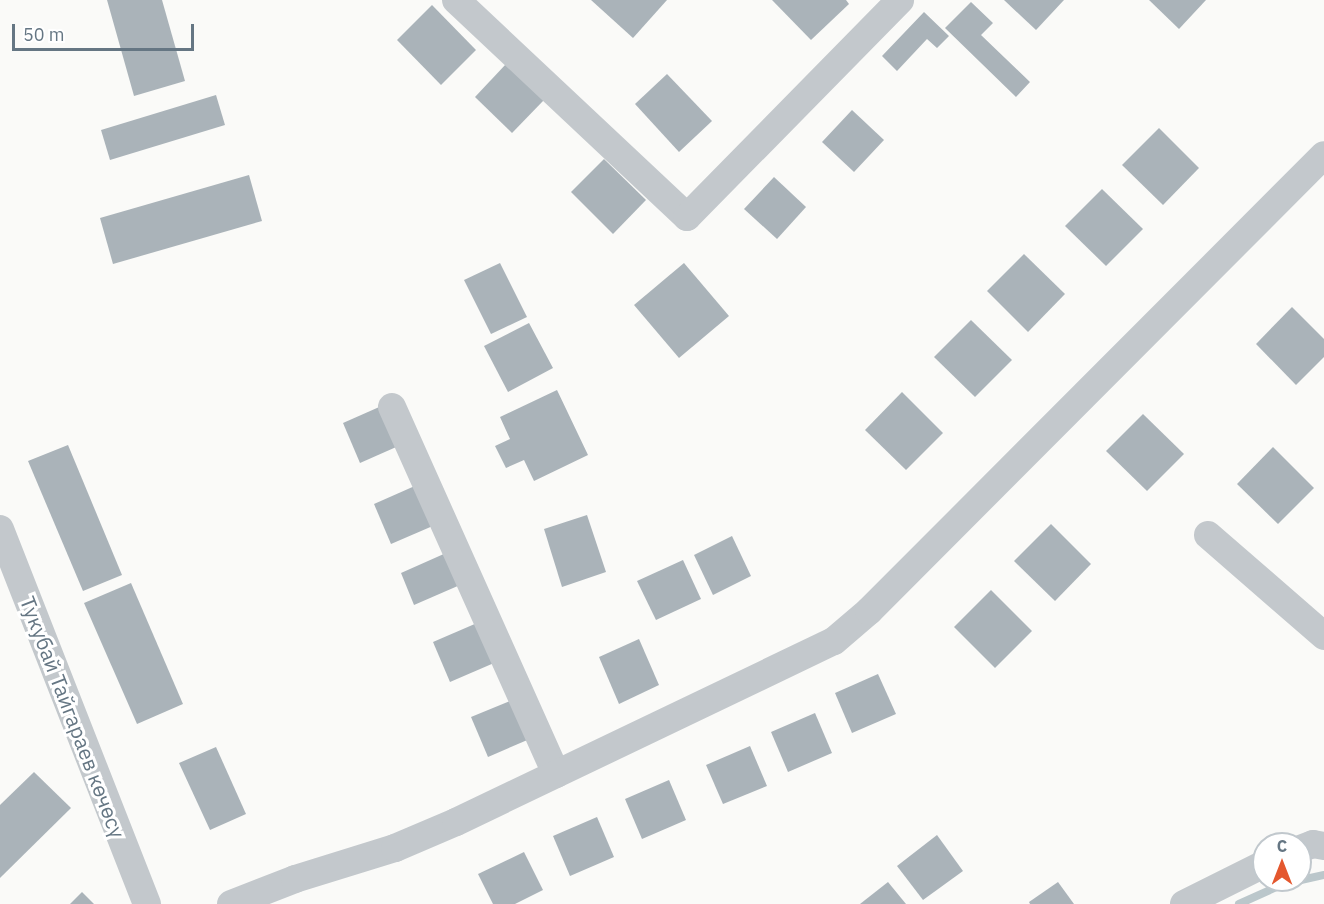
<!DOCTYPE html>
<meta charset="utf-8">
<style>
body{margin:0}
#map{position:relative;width:1324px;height:904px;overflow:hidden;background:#fafaf8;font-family:"IBM Plex Sans",sans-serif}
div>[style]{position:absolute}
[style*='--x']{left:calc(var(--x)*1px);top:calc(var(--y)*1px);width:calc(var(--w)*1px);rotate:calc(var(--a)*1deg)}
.stream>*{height:8px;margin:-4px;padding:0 4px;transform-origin:4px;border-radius:4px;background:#bbc7cb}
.building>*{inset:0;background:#aab3b9}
.minor>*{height:28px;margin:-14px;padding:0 14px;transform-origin:14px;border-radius:14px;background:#c3c8cc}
span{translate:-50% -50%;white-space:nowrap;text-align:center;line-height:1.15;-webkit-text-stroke:6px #fff;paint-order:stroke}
.street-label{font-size:21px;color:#657683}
.north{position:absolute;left:1252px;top:832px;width:60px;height:60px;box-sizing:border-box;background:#fff;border:2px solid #c1c8cd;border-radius:50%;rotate:0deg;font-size:16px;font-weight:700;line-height:24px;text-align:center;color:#657683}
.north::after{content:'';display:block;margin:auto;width:21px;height:27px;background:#e4572e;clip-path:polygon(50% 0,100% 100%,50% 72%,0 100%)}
.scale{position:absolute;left:12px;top:24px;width:182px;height:27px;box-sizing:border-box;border:3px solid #657683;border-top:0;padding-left:8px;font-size:18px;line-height:21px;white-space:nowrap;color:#657683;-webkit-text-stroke:4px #fff;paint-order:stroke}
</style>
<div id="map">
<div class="stream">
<div style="--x:1239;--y:904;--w:48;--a:-24.4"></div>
<div style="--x:1283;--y:884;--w:42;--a:-12.4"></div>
</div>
<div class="building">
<div style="clip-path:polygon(107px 0,162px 0,185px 81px,134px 96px)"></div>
<div style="clip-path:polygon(591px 0,667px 0,633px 38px)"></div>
<div style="clip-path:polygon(772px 0,846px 0,849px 4px,811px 40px)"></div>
<div style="clip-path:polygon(1004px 0,1064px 0,1036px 30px)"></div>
<div style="clip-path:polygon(1149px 0,1206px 0,1179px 29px)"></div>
<div style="clip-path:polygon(971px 2px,993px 23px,981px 35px,1030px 82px,1016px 97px,945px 28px)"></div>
<div style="clip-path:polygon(432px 5px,476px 50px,441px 85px,397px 40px)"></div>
<div style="clip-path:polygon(924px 12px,949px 36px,937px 48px,927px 39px,897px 71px,882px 56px)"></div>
<div style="clip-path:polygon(506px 64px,544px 100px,512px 133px,475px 97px)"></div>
<div style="clip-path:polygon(667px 74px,712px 121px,679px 152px,635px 104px)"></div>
<div style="clip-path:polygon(216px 95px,225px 125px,110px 160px,101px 130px)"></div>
<div style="clip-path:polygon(852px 110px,884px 140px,854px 172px,822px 142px)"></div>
<div style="clip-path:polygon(1159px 128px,1199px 168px,1163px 205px,1122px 165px)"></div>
<div style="clip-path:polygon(604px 159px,646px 200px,613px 234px,571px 192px)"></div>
<div style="clip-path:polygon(249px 175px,262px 221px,113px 264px,100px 218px)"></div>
<div style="clip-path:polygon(774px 177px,806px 207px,777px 239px,744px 209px)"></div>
<div style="clip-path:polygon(1102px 189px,1143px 229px,1106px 266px,1065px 226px)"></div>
<div style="clip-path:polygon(1024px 254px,1065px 294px,1028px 332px,987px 291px)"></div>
<div style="clip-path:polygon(500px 263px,527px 317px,491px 334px,464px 280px)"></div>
<div style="clip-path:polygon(684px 263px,729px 316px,679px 358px,634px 305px)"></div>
<div style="clip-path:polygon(1292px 307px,1324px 339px,1324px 357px,1296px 385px,1256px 344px)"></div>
<div style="clip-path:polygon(971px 320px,1012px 360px,975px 397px,934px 357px)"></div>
<div style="clip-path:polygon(529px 323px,553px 368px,508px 392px,484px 346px)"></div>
<div style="clip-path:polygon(557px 390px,588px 455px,534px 481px,524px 460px,506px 468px,495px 446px,510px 439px,500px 417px)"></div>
<div style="clip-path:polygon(902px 392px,943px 433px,906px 470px,865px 430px)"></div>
<div style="clip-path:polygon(386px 404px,403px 444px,360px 463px,343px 423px)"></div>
<div style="clip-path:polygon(1143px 414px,1184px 454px,1147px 491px,1106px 451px)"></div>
<div style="clip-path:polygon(68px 445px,122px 575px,83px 591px,28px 461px)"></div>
<div style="clip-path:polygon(1273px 447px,1314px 488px,1278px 524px,1237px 484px)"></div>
<div style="clip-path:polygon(417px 485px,435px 525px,391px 544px,374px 504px)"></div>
<div style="clip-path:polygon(587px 515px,606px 572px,562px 587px,544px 529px)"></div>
<div style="clip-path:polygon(1051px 524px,1091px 564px,1055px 601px,1014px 561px)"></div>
<div style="clip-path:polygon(732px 536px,751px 576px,713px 595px,694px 555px)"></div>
<div style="clip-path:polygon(446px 553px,460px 585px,414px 605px,401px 573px)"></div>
<div style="clip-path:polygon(683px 560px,701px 599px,656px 620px,637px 581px)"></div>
<div style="clip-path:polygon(131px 583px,183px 704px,137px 724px,84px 603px)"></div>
<div style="clip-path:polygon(991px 590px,1032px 631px,995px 668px,954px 627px)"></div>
<div style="clip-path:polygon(477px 623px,494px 663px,450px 682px,433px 642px)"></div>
<div style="clip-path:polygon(639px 639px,659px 685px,619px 704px,599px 657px)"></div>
<div style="clip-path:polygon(878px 674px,896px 714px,852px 733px,835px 693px)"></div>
<div style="clip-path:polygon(515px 699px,532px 738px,488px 757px,471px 717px)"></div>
<div style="clip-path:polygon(815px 713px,832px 753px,788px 772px,771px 732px)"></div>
<div style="clip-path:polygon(750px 746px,767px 786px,723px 804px,706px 765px)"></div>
<div style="clip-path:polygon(216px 747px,246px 814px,210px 830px,179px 763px)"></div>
<div style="clip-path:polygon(34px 772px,71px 808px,0 878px,0 805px)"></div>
<div style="clip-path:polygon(669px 780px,686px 820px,642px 839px,625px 799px)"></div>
<div style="clip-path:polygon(597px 817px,614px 857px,570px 876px,553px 836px)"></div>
<div style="clip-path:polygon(937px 835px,963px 871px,923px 900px,897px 866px)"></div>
<div style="clip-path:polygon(524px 852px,543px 890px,515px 904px,493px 904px,478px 874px)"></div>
<div style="clip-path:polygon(888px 882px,906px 904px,860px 904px)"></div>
<div style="clip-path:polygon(1058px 882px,1074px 904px,1030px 904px,1029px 902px)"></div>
<div style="clip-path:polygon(82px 892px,94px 904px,70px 904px)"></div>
</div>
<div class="minor">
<div style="--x:456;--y:0;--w:317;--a:43.2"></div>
<div style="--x:687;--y:217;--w:304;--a:-45.5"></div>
<div style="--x:392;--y:407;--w:402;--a:65.9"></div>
<div style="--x:0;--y:529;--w:403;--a:68.6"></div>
<div style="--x:1208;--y:535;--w:154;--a:41"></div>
<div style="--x:1300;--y:849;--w:14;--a:-21"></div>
<div style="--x:1313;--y:844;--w:11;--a:10"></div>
<div style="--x:231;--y:904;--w:69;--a:-21.3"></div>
<div style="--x:295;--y:879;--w:105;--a:-17.2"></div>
<div style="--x:395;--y:848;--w:66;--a:-23.1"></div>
<div style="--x:456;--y:822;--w:419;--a:-25.6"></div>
<div style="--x:834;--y:641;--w:46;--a:-40.6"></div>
<div style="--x:869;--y:611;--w:644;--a:-45.06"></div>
<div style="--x:1184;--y:904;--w:89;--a:-26.6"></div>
</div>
<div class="street-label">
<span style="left:73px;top:717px;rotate:69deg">Тукубай Тайгараев көчөсү</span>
</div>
<div class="north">С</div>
<div class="scale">50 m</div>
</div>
